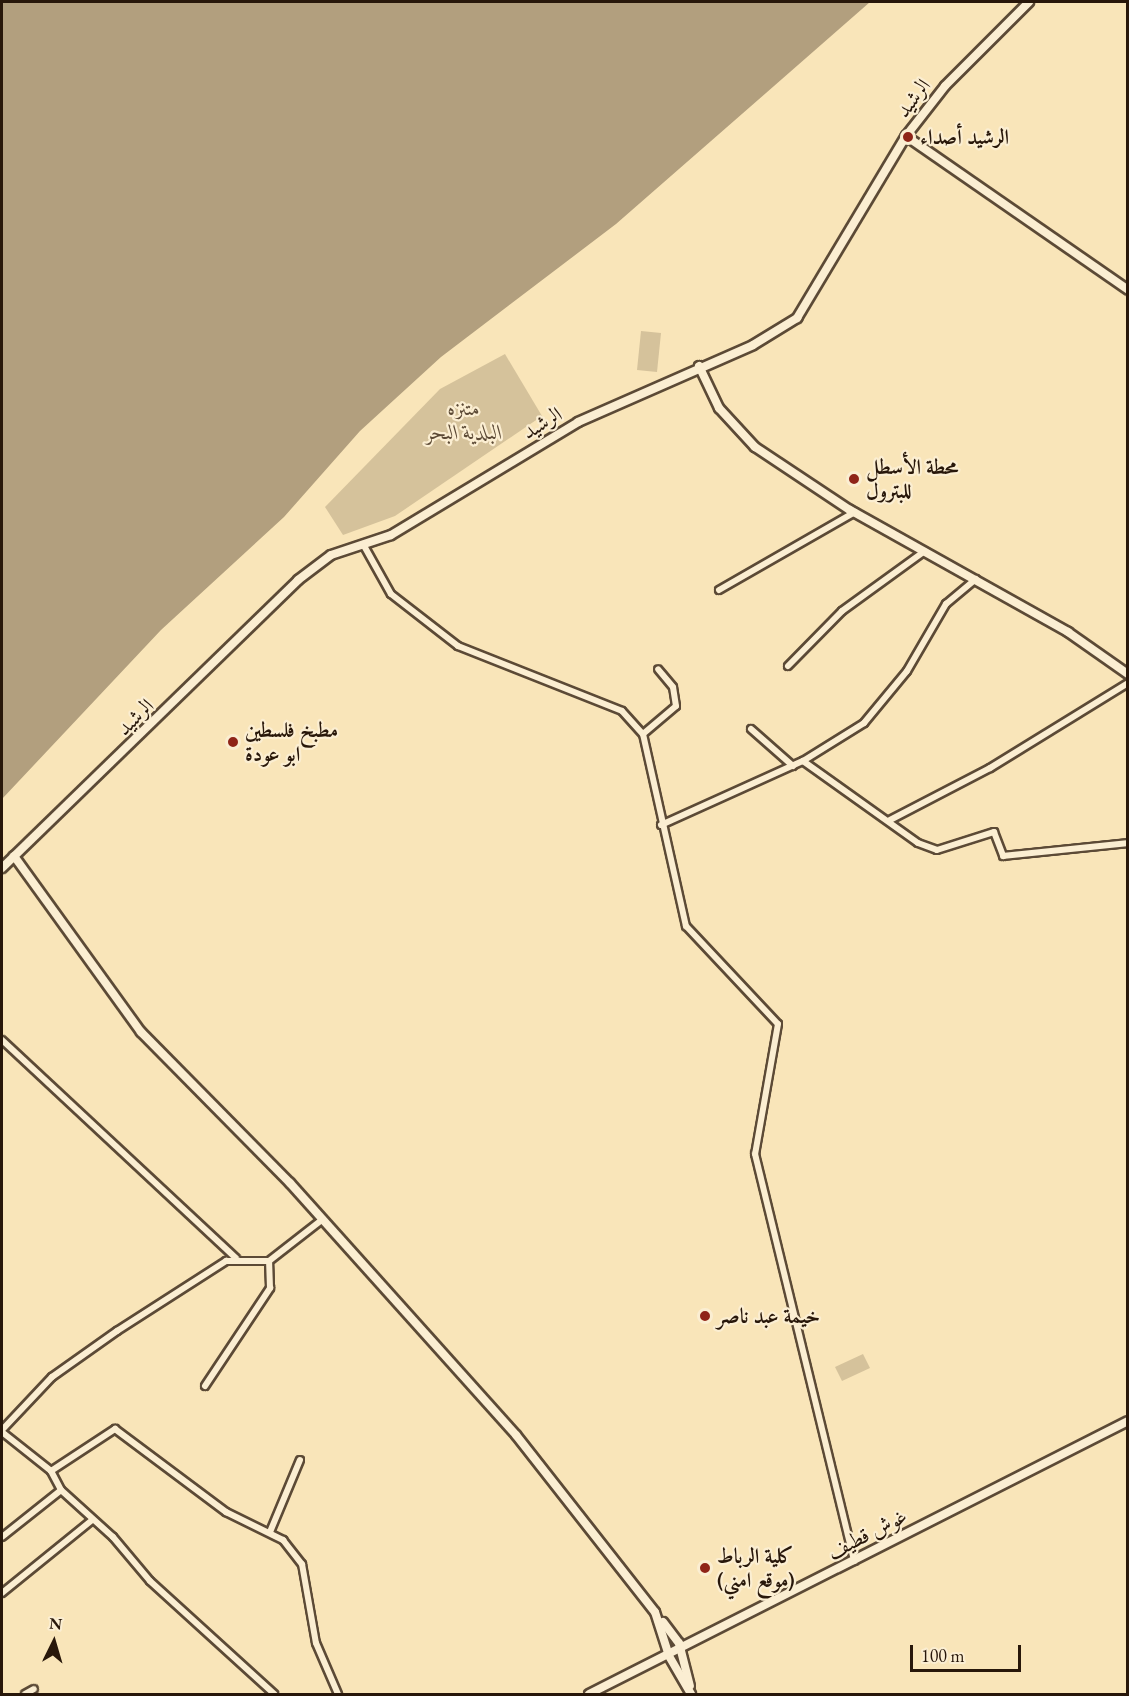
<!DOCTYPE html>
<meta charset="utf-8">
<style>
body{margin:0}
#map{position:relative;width:1129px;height:1696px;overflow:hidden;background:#f9e5b9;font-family:"EB Garamond",Amiri,serif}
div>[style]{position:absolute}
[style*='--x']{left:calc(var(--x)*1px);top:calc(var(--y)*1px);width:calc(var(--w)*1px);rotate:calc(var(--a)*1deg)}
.green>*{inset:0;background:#d5c29b}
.water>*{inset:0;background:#b29f7e}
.roads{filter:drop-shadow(2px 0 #5c4a36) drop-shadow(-2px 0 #5c4a36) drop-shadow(0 2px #5c4a36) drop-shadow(0 -2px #5c4a36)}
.street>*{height:6px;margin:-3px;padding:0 3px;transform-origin:3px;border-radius:3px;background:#fbeed2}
.secondary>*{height:8px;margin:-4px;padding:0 4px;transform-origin:4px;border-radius:4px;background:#fbeed2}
.dots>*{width:16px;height:16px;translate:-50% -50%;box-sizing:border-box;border:3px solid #fbeed2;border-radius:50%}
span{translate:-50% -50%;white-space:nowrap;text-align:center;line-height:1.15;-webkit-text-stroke:4.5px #fbeed2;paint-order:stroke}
.street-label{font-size:21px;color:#28170a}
.poi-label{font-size:21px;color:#28170a;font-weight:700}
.left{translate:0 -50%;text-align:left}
.park-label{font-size:21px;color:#5c4a36;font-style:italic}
.frame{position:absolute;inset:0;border:3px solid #28170a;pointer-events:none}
.north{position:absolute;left:24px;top:1612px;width:60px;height:60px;-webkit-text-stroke:4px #fbeed2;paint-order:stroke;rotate:5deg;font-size:16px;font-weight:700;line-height:24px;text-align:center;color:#28170a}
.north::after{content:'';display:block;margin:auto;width:21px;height:27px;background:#28170a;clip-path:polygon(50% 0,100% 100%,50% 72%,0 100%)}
.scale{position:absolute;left:910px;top:1645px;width:111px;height:27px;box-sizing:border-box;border:3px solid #28170a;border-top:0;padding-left:8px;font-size:18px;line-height:21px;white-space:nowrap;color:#28170a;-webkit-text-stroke:4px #fbeed2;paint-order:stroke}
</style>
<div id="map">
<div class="green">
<div style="clip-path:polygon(641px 331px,661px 333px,657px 372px,637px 370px)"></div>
<div style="clip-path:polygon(505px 354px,542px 416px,395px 516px,343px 535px,325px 507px,440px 389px)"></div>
<div style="clip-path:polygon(863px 1354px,870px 1368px,842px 1381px,835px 1367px)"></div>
</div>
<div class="water">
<div style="clip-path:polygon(2px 2px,870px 2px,616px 224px,441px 357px,360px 431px,284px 517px,161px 630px,2px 799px)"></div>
</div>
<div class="roads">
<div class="street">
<div style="--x:363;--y:544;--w:57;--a:60.8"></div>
<div style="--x:391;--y:594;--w:85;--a:37.8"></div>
<div style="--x:458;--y:646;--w:176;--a:21.6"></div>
<div style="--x:622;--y:711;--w:31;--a:48"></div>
<div style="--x:643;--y:734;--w:197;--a:77.4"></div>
<div style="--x:686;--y:926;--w:134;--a:46.8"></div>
<div style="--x:778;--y:1024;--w:132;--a:100"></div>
<div style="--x:755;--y:1154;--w:419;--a:76.3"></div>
<div style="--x:719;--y:590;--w:157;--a:-29.8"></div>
<div style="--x:788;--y:666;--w:77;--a:-45.5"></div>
<div style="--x:842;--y:611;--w:102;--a:-35.9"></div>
<div style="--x:751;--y:729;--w:56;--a:41.4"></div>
<div style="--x:643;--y:734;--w:43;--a:-40.3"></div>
<div style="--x:676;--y:706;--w:19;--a:-99"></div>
<div style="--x:673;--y:687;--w:23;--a:-130"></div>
<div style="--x:803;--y:761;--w:141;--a:35.5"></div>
<div style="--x:918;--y:843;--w:20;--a:20"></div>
<div style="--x:937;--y:850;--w:60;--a:-17.5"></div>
<div style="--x:994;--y:832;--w:26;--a:69"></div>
<div style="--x:1003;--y:856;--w:126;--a:-5.9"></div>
<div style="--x:890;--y:820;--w:113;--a:-27.5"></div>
<div style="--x:990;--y:768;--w:162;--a:-31.6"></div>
<div style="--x:661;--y:825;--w:156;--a:-24.3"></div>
<div style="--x:803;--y:761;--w:72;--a:-31.9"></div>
<div style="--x:864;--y:723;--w:67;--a:-50.4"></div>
<div style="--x:907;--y:671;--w:78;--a:-59.8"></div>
<div style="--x:946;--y:604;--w:39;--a:-40"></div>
<div style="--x:2;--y:1040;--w:320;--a:43"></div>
<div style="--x:205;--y:1386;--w:118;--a:-56.4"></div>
<div style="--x:270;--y:1288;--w:27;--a:-92"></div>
<div style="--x:2;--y:1430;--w:73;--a:-46.7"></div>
<div style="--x:52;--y:1377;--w:80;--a:-35.3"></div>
<div style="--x:117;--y:1331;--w:130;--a:-32.7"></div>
<div style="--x:226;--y:1261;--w:43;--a:0"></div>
<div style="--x:269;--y:1261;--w:68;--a:-37.9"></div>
<div style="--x:2;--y:1432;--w:63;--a:38.5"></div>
<div style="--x:51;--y:1471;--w:77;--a:-33.3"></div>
<div style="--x:115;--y:1429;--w:139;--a:36.8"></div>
<div style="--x:226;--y:1512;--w:64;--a:26.2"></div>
<div style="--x:283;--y:1540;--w:31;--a:52"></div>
<div style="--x:302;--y:1564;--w:80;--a:80"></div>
<div style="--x:316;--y:1643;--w:56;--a:66.7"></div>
<div style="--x:51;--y:1471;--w:21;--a:62"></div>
<div style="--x:61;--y:1490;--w:70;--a:42.1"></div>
<div style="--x:113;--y:1537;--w:57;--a:49.9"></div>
<div style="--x:150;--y:1581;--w:168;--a:42.3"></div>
<div style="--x:270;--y:1532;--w:78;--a:-67.4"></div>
<div style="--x:2;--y:1537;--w:75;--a:-38.5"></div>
<div style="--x:2;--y:1593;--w:116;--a:-39"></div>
<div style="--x:25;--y:1694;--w:10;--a:-29"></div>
</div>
<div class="secondary">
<div style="--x:906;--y:136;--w:270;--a:34.7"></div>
<div style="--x:699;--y:366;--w:47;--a:64.5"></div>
<div style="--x:719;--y:408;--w:53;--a:47.3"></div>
<div style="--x:755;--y:447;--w:114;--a:33.6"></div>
<div style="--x:850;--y:510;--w:250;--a:29.2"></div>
<div style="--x:1068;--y:632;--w:73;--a:35"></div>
<div style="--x:14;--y:856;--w:217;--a:54.2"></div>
<div style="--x:141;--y:1032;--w:212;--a:45.4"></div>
<div style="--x:290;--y:1183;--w:338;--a:48.1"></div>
<div style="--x:516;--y:1435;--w:225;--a:51.9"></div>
<div style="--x:655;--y:1612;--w:46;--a:72.3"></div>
<div style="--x:669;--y:1656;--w:44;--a:59.9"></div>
<div style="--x:2;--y:868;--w:413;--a:-44.2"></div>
<div style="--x:298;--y:580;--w:41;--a:-37.1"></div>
<div style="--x:331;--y:555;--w:63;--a:-18.4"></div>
<div style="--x:391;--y:535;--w:218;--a:-31.1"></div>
<div style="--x:578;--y:422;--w:191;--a:-23.7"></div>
<div style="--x:753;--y:345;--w:52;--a:-31.5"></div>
<div style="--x:797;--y:318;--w:212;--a:-59.1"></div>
<div style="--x:906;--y:136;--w:63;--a:-52"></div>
<div style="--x:945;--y:86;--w:119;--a:-45"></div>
<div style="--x:663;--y:1622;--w:26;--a:53"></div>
<div style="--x:679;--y:1643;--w:44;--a:75.7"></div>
<div style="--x:589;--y:1694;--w:604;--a:-26.86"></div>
</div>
</div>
<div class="dots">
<div style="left:908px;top:137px;background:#8f2418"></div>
<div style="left:854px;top:479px;background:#8f2418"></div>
<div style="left:233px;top:742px;background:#8f2418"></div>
<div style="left:705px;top:1316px;background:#8f2418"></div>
<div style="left:705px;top:1568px;background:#8f2418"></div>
</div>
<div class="street-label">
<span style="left:913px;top:98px;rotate:-52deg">الرشيد</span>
<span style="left:542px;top:423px;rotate:-31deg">الرشيد</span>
<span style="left:135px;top:717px;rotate:-44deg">الرشيد</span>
<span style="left:867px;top:1534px;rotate:-27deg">غوش قطيف</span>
</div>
<div class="poi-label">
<span class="left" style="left:920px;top:137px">الرشيد أصداء</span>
<span class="left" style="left:866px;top:479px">محطة الأسطل<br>للبترول</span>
<span class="left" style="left:245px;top:742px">مطبخ فلسطين<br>ابو عودة</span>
<span class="left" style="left:717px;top:1316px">خيمة عبد ناصر</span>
<span class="left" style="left:717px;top:1568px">كلية الرباط<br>(موقع امني)</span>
</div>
<div class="park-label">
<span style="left:464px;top:420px">متنزه<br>البلدية البحر</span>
</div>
<div class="frame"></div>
<div class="north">N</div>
<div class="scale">100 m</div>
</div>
